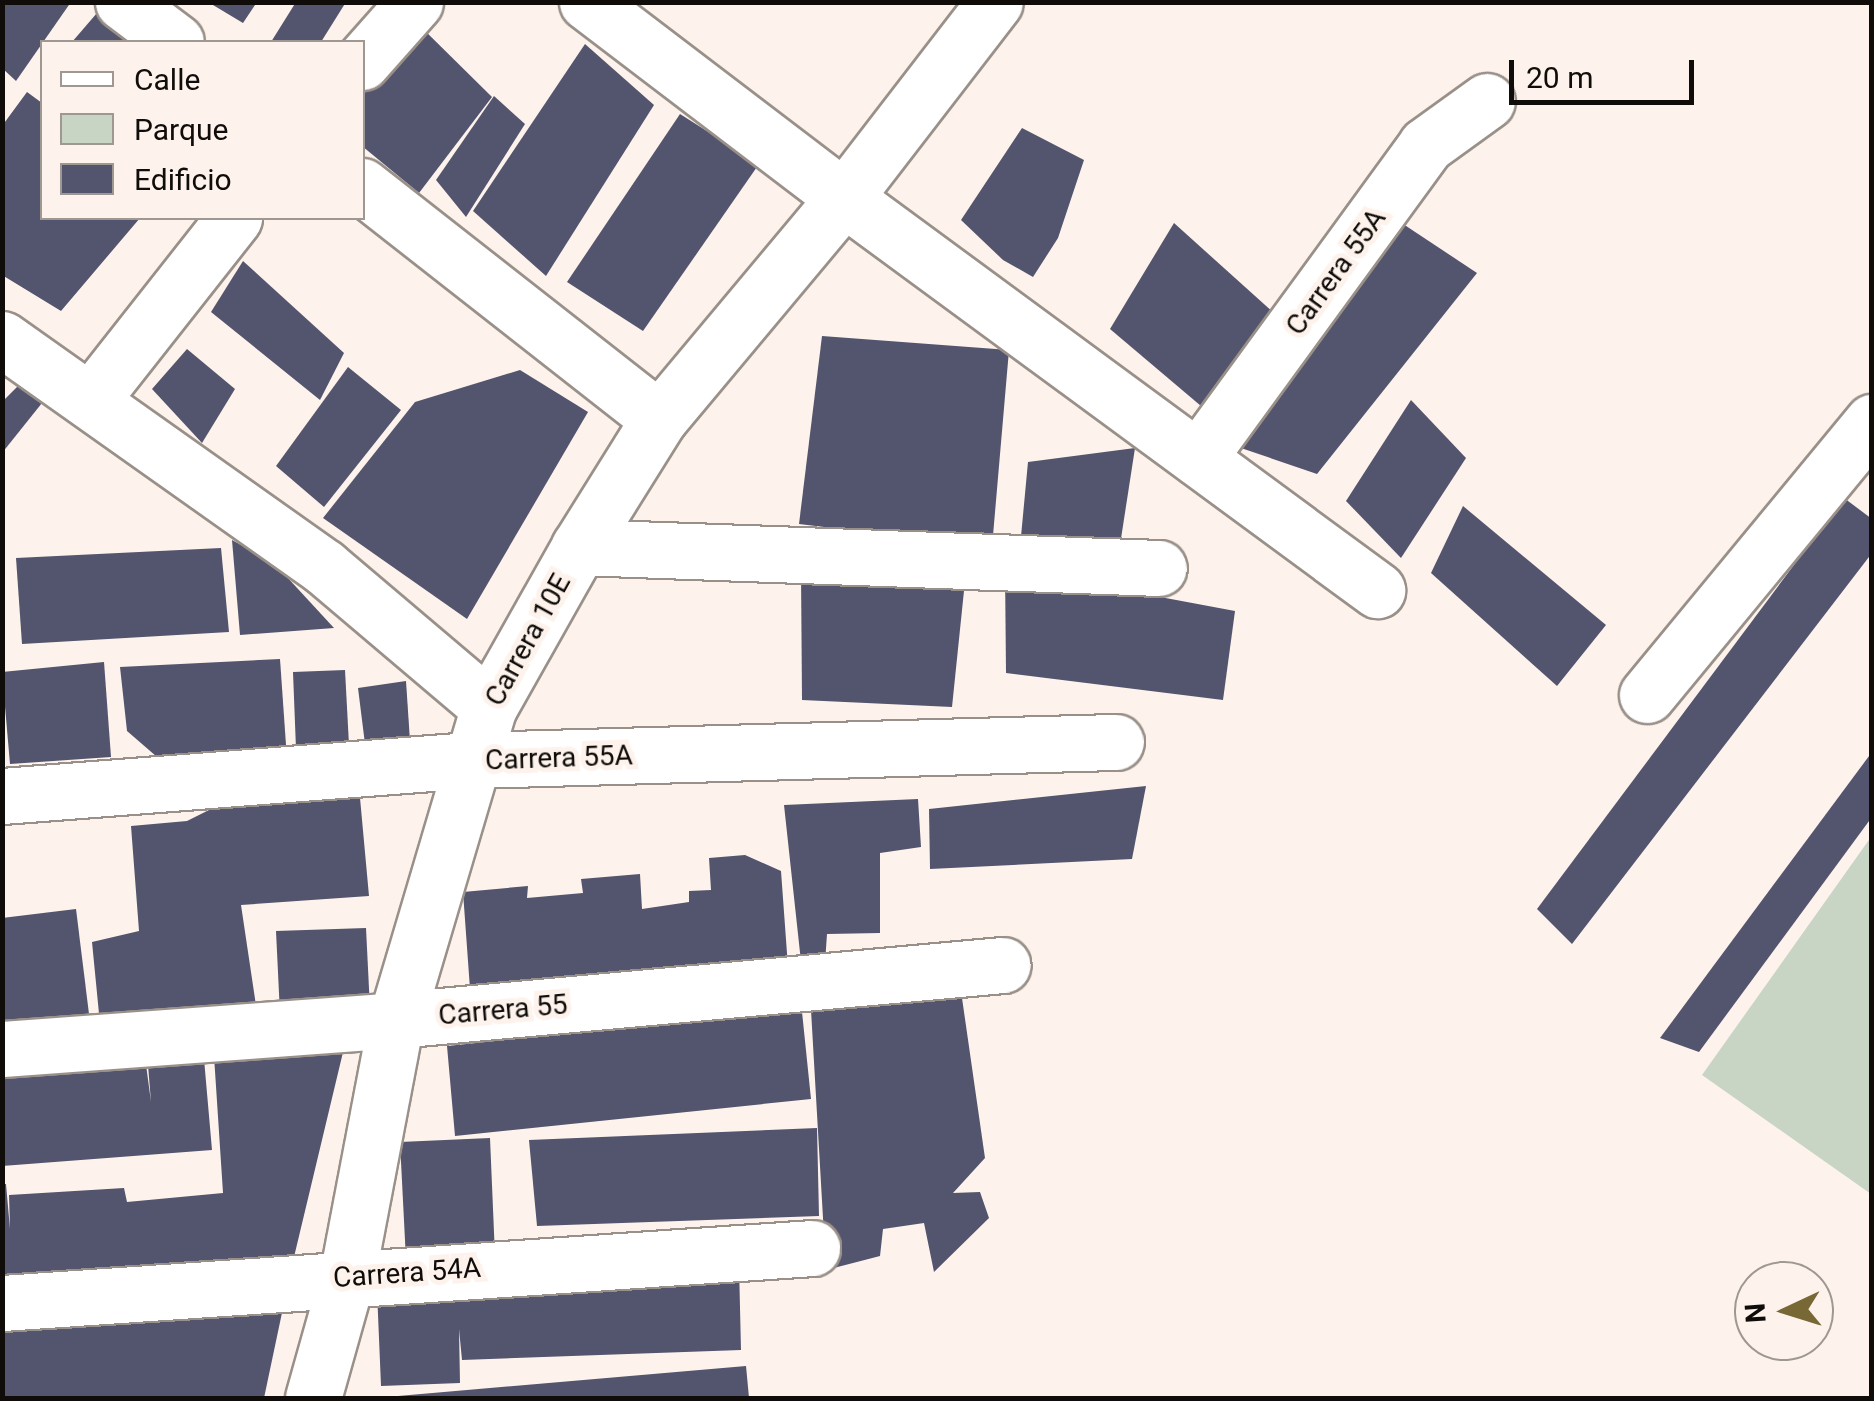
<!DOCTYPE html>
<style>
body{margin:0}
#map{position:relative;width:1874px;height:1401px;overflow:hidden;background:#fdf3ec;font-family:Roboto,sans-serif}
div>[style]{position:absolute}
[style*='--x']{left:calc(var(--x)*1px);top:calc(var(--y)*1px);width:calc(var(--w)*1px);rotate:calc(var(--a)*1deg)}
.green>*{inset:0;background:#c8d5c5}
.building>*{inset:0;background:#53546d}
.roads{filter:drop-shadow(2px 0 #999089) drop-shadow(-2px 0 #999089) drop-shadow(0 2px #999089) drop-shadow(0 -2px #999089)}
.minor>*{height:55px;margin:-27.5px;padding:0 27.5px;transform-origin:27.5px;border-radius:27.5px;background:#fff}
span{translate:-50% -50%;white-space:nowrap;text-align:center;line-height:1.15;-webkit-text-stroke:10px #fdf3ec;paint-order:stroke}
.street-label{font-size:28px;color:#0f0c0a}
.frame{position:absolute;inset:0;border:5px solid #0f0c0a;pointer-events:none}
.legend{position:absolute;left:40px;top:40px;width:325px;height:180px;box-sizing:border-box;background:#fdf3ec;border:2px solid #9e9792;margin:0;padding:12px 18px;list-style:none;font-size:30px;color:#0f0c0a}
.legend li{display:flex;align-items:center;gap:20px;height:50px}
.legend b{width:50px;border:2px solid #9e9792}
.north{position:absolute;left:1734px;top:1261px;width:100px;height:100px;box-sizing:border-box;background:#fdf3ec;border:2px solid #9e9792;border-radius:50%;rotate:266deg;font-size:28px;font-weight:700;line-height:40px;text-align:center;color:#0f0c0a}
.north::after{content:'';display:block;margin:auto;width:35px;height:45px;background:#786835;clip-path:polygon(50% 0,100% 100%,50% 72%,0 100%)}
.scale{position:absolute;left:1509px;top:60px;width:185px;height:45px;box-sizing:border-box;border:5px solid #0f0c0a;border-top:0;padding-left:12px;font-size:30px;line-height:35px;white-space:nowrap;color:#0f0c0a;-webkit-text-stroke:8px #fdf3ec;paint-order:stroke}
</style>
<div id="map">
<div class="green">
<div style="clip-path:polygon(1871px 837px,1871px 1194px,1702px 1075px)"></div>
</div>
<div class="building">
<div style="clip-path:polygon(7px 2px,71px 2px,16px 81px,2px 68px,2px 10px)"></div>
<div style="clip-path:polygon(208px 2px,257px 2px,243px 23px)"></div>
<div style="clip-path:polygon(296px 2px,346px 2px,321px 42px,271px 42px)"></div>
<div style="clip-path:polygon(97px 13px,133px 42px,72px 42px)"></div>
<div style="clip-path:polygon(415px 21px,492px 97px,419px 193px,362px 146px,362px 97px)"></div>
<div style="clip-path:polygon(585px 44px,654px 105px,546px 276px,473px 211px)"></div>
<div style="clip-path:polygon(27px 92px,42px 103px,42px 218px,140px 218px,61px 311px,2px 275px,2px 126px)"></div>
<div style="clip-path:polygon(494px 96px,525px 124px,466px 217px,436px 180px)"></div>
<div style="clip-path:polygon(680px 114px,759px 164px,643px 331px,567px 282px)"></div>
<div style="clip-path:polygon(1022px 128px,1084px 160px,1058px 238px,1033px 277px,1003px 260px,961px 220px)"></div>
<div style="clip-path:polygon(1388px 214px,1477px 273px,1317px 474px,1238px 447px)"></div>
<div style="clip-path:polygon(1174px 223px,1275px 314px,1201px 406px,1110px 329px)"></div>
<div style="clip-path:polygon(243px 261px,344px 353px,320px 400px,211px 312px)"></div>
<div style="clip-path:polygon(822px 336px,1009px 350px,992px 547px,799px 524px)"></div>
<div style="clip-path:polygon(187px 349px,235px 389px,202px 443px,152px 389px)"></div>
<div style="clip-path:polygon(348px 367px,401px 410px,324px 507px,276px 466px)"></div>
<div style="clip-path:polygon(520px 370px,588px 412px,467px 619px,323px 518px,415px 402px)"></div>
<div style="clip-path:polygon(25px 379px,46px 398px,2px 453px,2px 402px)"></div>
<div style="clip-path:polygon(1411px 400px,1466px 458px,1401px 558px,1346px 501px)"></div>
<div style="clip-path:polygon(1135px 448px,1118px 558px,1020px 547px,1028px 462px)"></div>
<div style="clip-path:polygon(1844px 498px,1872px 519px,1872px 553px,1572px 944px,1537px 909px)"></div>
<div style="clip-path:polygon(1463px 506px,1606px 625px,1557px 686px,1431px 573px)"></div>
<div style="clip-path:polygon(232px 540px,274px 563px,334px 628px,240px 635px)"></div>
<div style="clip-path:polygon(221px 548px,229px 632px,22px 644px,16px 558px)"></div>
<div style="clip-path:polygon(1005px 568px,1235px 611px,1223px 700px,1006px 673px)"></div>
<div style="clip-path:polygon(801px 572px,965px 581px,952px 707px,802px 700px)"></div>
<div style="clip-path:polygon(280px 659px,286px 745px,164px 763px,127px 731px,120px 667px)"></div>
<div style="clip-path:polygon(104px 662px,111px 757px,10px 764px,2px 672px)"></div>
<div style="clip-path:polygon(345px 670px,349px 745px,296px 749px,293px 672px)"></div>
<div style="clip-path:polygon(406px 681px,410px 741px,365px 744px,358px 688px)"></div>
<div style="clip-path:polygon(1872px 752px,1872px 817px,1699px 1052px,1660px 1038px)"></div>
<div style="clip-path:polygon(1146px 786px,1132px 859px,930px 869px,929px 809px)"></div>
<div style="clip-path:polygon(359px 787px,369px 896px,241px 905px,258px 1019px,101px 1034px,92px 942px,139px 931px,131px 826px,187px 821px,233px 798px)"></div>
<div style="clip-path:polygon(918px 799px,921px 847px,880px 853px,880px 933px,827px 934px,825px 963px,802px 971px,784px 805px)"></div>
<div style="clip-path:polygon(745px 855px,781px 871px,788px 967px,470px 989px,463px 892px,528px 886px,527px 898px,583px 893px,581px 879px,640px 874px,642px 909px,689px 902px,689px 891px,711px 890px,709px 858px)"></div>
<div style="clip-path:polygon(76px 909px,89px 1014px,2px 1025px,2px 918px)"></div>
<div style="clip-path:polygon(366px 928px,370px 1009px,280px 1014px,276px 931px)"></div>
<div style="clip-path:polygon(962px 998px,985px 1158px,953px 1193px,980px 1192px,989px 1218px,934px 1272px,924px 1223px,883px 1229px,880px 1256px,826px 1270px,811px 1010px)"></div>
<div style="clip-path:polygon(801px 1002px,811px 1099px,455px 1136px,447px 1046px,516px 1039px,519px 1024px)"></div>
<div style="clip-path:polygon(202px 1036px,212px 1150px,2px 1166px,2px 1069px,145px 1057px,151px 1102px,146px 1040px)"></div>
<div style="clip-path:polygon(344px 1048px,294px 1257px,2px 1284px,2px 1184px,6px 1184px,10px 1229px,9px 1195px,124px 1188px,127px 1202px,223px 1193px,214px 1056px)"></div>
<div style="clip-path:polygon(817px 1128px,819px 1216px,537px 1226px,529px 1140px)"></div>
<div style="clip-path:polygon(490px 1138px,495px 1256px,406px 1260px,400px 1142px)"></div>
<div style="clip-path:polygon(739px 1265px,741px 1350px,462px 1360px,459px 1329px,460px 1383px,381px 1386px,377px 1291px)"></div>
<div style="clip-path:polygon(287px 1289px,264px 1398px,2px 1398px,2px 1313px)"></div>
<div style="clip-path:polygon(746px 1366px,749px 1398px,399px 1398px,398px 1396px)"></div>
</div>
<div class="roads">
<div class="minor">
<div style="--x:123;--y:2;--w:66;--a:37"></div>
<div style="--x:587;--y:2;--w:323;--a:37.3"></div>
<div style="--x:844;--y:198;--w:662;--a:36.33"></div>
<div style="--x:362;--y:62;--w:80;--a:-48.5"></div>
<div style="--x:362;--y:186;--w:377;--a:38.1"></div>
<div style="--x:2;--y:339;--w:395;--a:35.3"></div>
<div style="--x:324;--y:567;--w:216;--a:40.3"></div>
<div style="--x:90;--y:401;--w:233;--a:-51.8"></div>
<div style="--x:1198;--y:458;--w:387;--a:-53.9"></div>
<div style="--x:1426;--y:145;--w:75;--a:-35.8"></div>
<div style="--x:579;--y:547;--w:580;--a:2.07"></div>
<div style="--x:1647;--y:695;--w:354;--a:-50.5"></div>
<div style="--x:2;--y:796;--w:473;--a:-4.4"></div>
<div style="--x:474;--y:760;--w:642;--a:-1.61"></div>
<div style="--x:2;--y:1049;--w:395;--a:-4.2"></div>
<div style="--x:396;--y:1020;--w:609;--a:-5.18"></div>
<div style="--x:2;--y:1303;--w:812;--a:-3.88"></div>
<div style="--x:313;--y:1398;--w:126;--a:-74.3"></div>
<div style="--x:347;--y:1277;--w:262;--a:-79.2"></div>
<div style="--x:396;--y:1020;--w:327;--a:-73.5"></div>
<div style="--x:489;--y:707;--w:184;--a:-60.6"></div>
<div style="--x:579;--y:547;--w:151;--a:-58"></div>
<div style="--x:659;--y:419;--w:288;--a:-50.1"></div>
<div style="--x:844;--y:198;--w:247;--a:-52.4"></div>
</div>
</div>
<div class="street-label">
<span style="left:1336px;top:272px;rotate:-54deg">Carrera 55A</span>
<span style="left:528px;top:640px;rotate:-61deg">Carrera 10E</span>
<span style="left:559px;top:758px;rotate:-2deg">Carrera 55A</span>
<span style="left:503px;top:1010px;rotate:-5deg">Carrera 55</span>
<span style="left:407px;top:1273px;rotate:-4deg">Carrera 54A</span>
</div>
<div class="frame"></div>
<ul class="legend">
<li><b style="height:12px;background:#fff"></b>Calle</li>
<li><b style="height:28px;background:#c8d5c5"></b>Parque</li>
<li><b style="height:28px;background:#53546d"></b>Edificio</li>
</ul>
<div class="north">N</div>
<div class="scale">20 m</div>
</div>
